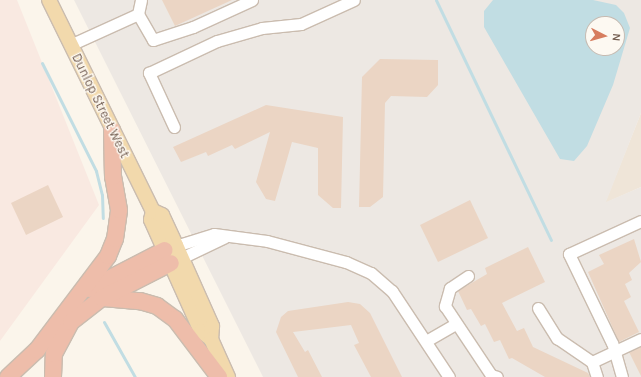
<!DOCTYPE html>
<style>
body{margin:0}
#map{position:relative;width:641px;height:377px;overflow:hidden;background:#fbf5eb;font-family:Karla,sans-serif}
div>[style]{position:absolute}
[style*='--x']{left:calc(var(--x)*1px);top:calc(var(--y)*1px);width:calc(var(--w)*1px);rotate:calc(var(--a)*1deg)}
.residential>*{inset:0;background:#efe5d8}
.commercial>*{inset:0;background:#f9e9e1}
.industrial>*{inset:0;background:#ede8e3}
.water>*{inset:0;background:#c1dde3}
.stream>*{height:3px;margin:-1.5px;padding:0 1.5px;transform-origin:1.5px;border-radius:1.5px;background:#c1dde3}
.building>*{inset:0;background:#ebd5c4}
.roads{filter:drop-shadow(1px 0 #cabcaf) drop-shadow(-1px 0 #cabcaf) drop-shadow(0 1px #cabcaf) drop-shadow(0 -1px #cabcaf)}
.minor>*{height:11px;margin:-5.5px;padding:0 5.5px;transform-origin:5.5px;border-radius:5.5px;background:#fff}
.major>*{height:14px;margin:-7px;padding:0 7px;transform-origin:7px;border-radius:7px;background:#f2d9ac}
.highway>*{height:16px;margin:-8px;padding:0 8px;transform-origin:8px;border-radius:8px;background:#eebdaa}
span{translate:-50% -50%;white-space:nowrap;text-align:center;line-height:1.15;-webkit-text-stroke:3px #fdf9f2;paint-order:stroke}
.street-label{font-size:13px;color:#745e51}
.north{position:absolute;left:585px;top:16px;width:40px;height:40px;box-sizing:border-box;background:#fdf9f2;border:1px solid #c6bbb2;border-radius:50%;rotate:96deg;font-size:11px;font-weight:700;line-height:16px;text-align:center;color:#745e51}
.north::after{content:'';display:block;margin:auto;width:14px;height:18px;background:#d77d5f;clip-path:polygon(50% 0,100% 100%,50% 72%,0 100%)}
</style>
<div id="map">
<div class="residential">
<div style="clip-path:polygon(641px 113px,641px 187px,605px 203px)"></div>
</div>
<div class="commercial">
<div style="clip-path:polygon(0 0,17px 0,99px 205px,0 341px)"></div>
</div>
<div class="industrial">
<div style="clip-path:polygon(evenodd,74px 0,641px 0,641px 113px,606px 202px,641px 187px,641px 377px,263px 377px,74px 0,593px 24px,617px 24px,617px 48px,593px 48px,593px 24px)"></div>
</div>
<div class="water">
<div style="clip-path:polygon(evenodd,493px 0,593px 0,616px 5px,624px 13px,630px 28px,613px 85px,587px 146px,574px 161px,560px 159px,484px 27px,484px 11px,493px 0,593px 24px,617px 24px,617px 48px,593px 48px,593px 24px)"></div>
</div>
<div class="stream">
<div style="--x:436;--y:0;--w:266;--a:64.4"></div>
<div style="--x:42;--y:63;--w:121;--a:63.4"></div>
<div style="--x:96;--y:171;--w:25;--a:76"></div>
<div style="--x:102;--y:195;--w:23;--a:88"></div>
<div style="--x:104;--y:322;--w:63;--a:60.6"></div>
</div>
<div class="building">
<div style="clip-path:polygon(162px 0,232px 0,175px 26px)"></div>
<div style="clip-path:polygon(380px 59px,438px 60px,438px 85px,427px 97px,391px 96px,385px 103px,383px 197px,370px 207px,359px 207px,362px 77px)"></div>
<div style="clip-path:polygon(266px 105px,343px 117px,341px 208px,333px 208px,318px 195px,318px 148px,292px 142px,275px 201px,266px 199px,256px 182px,270px 132px,235px 149px,232px 145px,208px 156px,206px 152px,181px 162px,173px 147px)"></div>
<div style="clip-path:polygon(48px 185px,63px 217px,26px 235px,11px 203px)"></div>
<div style="clip-path:polygon(470px 200px,488px 238px,438px 262px,420px 225px)"></div>
<div style="clip-path:polygon(634px 239px,641px 262px,629px 273px,632px 280px,625px 284px,631px 297px,624px 301px,639px 332px,619px 342px,588px 272px,604px 264px,599px 255px)"></div>
<div style="clip-path:polygon(528px 247px,545px 282px,502px 303px,517px 331px,524px 328px,533px 347px,588px 373px,590px 377px,545px 377px,512px 358px,509px 359px,500px 340px,494px 342px,485px 324px,481px 326px,471px 309px,467px 310px,458px 291px,487px 274px,485px 268px)"></div>
<div style="clip-path:polygon(348px 302px,360px 304px,370px 313px,402px 377px,371px 377px,354px 345px,359px 343px,351px 325px,293px 332px,305px 352px,308px 350px,322px 377px,298px 377px,276px 332px,281px 317px,288px 311px)"></div>
<div style="clip-path:polygon(641px 347px,641px 376px,629px 352px)"></div>
</div>
<div class="roads">
<div class="minor">
<div style="--x:141;--y:0;--w:14;--a:102"></div>
<div style="--x:138;--y:14;--w:30;--a:60"></div>
<div style="--x:153;--y:40;--w:42;--a:-18"></div>
<div style="--x:193;--y:27;--w:65;--a:-24.6"></div>
<div style="--x:70;--y:45;--w:75;--a:-24.5"></div>
<div style="--x:174;--y:127;--w:60;--a:-114.8"></div>
<div style="--x:149;--y:73;--w:75;--a:-25.2"></div>
<div style="--x:217;--y:41;--w:47;--a:-16.1"></div>
<div style="--x:262;--y:28;--w:39;--a:-6"></div>
<div style="--x:301;--y:24;--w:58;--a:-24.4"></div>
<div style="--x:169;--y:248;--w:47;--a:-17.3"></div>
<div style="--x:214;--y:234;--w:53;--a:7.5"></div>
<div style="--x:267;--y:241;--w:82;--a:14.9"></div>
<div style="--x:346;--y:262;--w:27;--a:24"></div>
<div style="--x:371;--y:273;--w:28;--a:41"></div>
<div style="--x:392;--y:291;--w:103;--a:56.5"></div>
<div style="--x:175;--y:261;--w:55;--a:-25.6"></div>
<div style="--x:468;--y:276;--w:22;--a:146"></div>
<div style="--x:450;--y:288;--w:19;--a:106"></div>
<div style="--x:445;--y:306;--w:83;--a:56.3"></div>
<div style="--x:491;--y:375;--w:6;--a:18"></div>
<div style="--x:538;--y:308;--w:36;--a:58"></div>
<div style="--x:557;--y:338;--w:42;--a:34.4"></div>
<div style="--x:592;--y:362;--w:16;--a:72"></div>
<div style="--x:426;--y:341;--w:34;--a:-30"></div>
<div style="--x:592;--y:362;--w:54;--a:-25.1"></div>
<div style="--x:622;--y:377;--w:35;--a:-106"></div>
<div style="--x:612;--y:343;--w:99;--a:-115.8"></div>
<div style="--x:569;--y:254;--w:79;--a:-24.6"></div>
</div>
<div class="major">
<div style="--x:49;--y:0;--w:235;--a:63.8"></div>
<div style="--x:153;--y:211;--w:9;--a:103"></div>
<div style="--x:151;--y:220;--w:122;--a:65.8"></div>
<div style="--x:201;--y:331;--w:13;--a:39"></div>
<div style="--x:153;--y:211;--w:10;--a:24"></div>
<div style="--x:162;--y:215;--w:33;--a:65"></div>
<div style="--x:176;--y:245;--w:89;--a:66"></div>
<div style="--x:212;--y:326;--w:13;--a:94"></div>
<div style="--x:211;--y:339;--w:42;--a:65.9"></div>
</div>
<div class="highway">
<div style="--x:89;--y:289;--w:85;--a:-27.2"></div>
<div style="--x:103;--y:298;--w:37;--a:5"></div>
<div style="--x:140;--y:301;--w:18;--a:16"></div>
<div style="--x:157;--y:306;--w:22;--a:36"></div>
<div style="--x:175;--y:319;--w:73;--a:52.8"></div>
<div style="--x:8;--y:377;--w:40;--a:-43"></div>
<div style="--x:37;--y:350;--w:118;--a:-52.9"></div>
<div style="--x:108;--y:256;--w:18;--a:-68"></div>
<div style="--x:115;--y:239;--w:29;--a:-82"></div>
<div style="--x:119;--y:210;--w:34;--a:-100"></div>
<div style="--x:113;--y:177;--w:47;--a:-91.2"></div>
<div style="--x:53;--y:377;--w:23;--a:-88"></div>
<div style="--x:54;--y:354;--w:36;--a:-62"></div>
<div style="--x:71;--y:322;--w:39;--a:-38"></div>
<div style="--x:102;--y:298;--w:77;--a:-26.9"></div>
</div>
</div>
<div class="street-label">
<span style="left:100px;top:106px;rotate:64deg">Dunlop Street West</span>
</div>
<div class="north">N</div>
</div>
